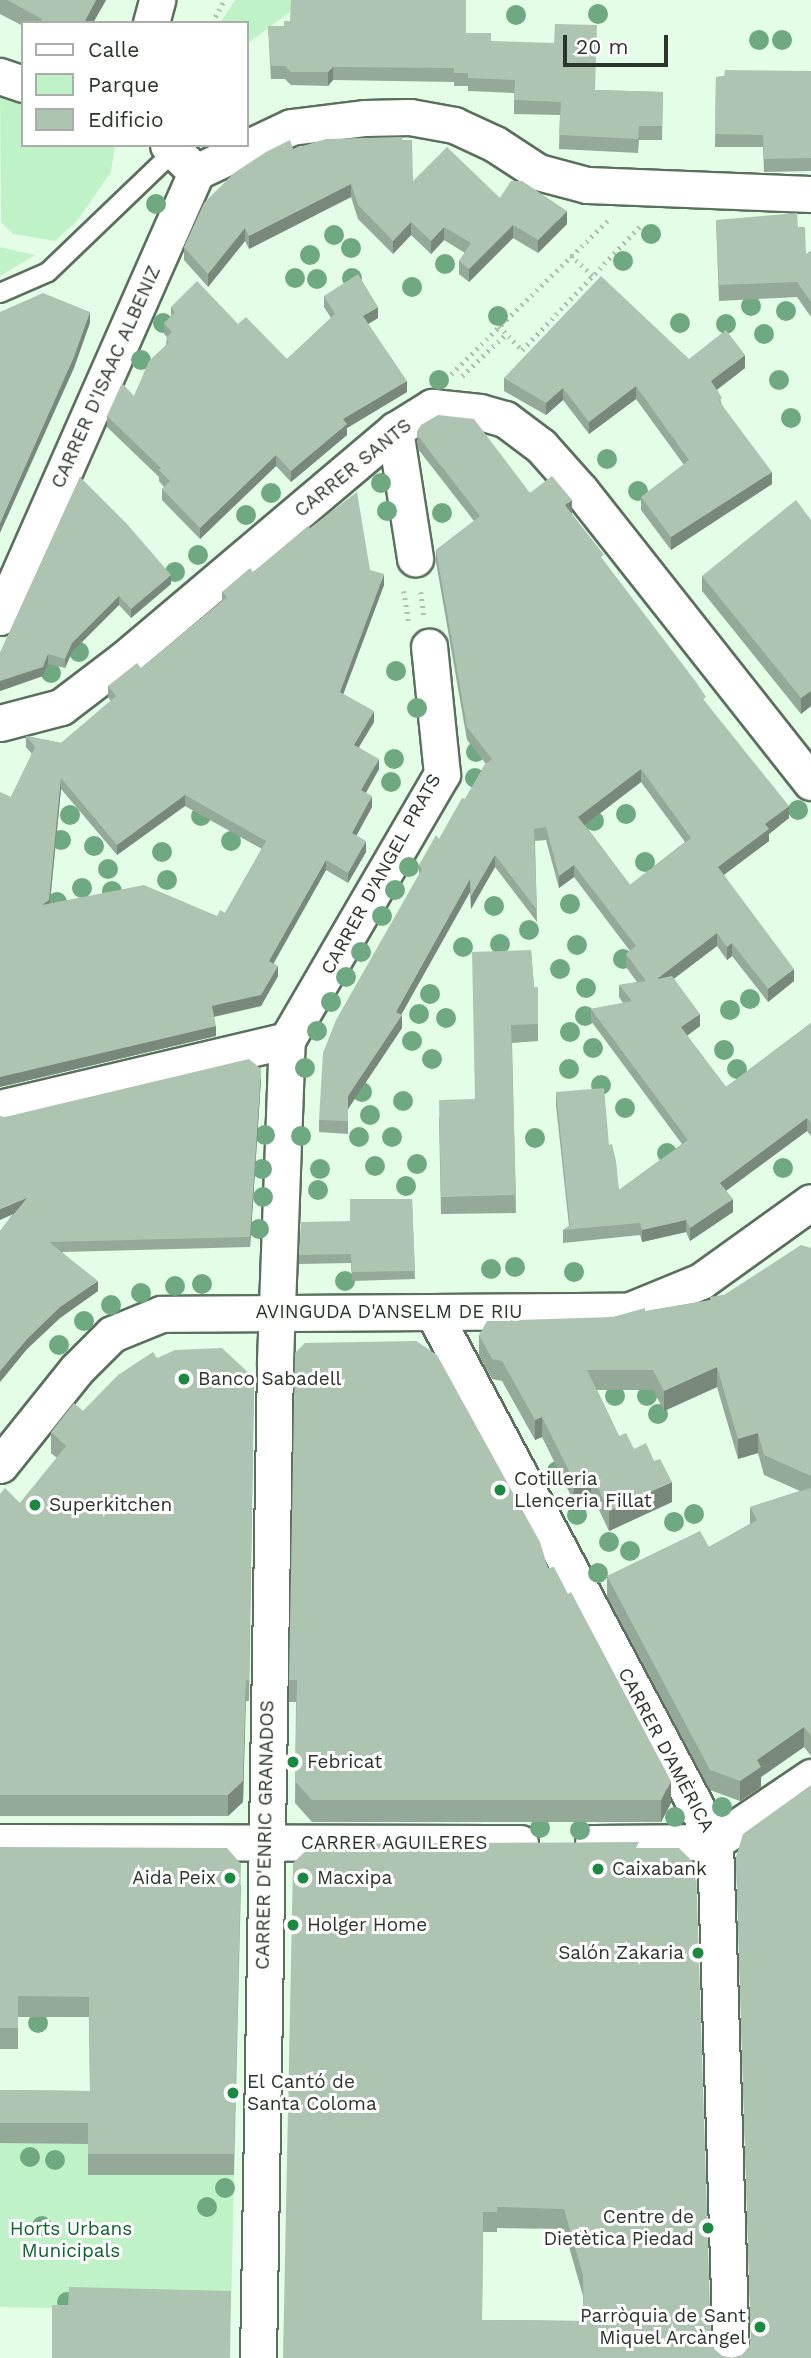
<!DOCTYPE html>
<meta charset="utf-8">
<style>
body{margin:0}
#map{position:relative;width:811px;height:2358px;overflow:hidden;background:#e4fde7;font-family:"Work Sans",sans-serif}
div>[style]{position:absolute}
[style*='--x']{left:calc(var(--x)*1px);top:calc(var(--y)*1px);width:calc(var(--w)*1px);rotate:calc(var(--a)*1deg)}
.green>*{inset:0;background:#c0f2c8}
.path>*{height:4.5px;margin-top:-2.25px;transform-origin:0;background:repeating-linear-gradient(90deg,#acc0ae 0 2px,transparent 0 7px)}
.roads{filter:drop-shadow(2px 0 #5a705d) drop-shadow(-2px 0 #5a705d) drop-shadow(0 2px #5a705d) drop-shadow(0 -2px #5a705d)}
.service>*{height:18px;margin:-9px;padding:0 9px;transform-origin:9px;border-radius:9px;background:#fff}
.minor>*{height:35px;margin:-17.5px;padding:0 17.5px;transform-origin:17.5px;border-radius:17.5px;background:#fff}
.trees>*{width:20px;height:20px;margin:-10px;border-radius:50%;background:#6fa981}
.wall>*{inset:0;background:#94a997}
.shaded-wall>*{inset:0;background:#78897b}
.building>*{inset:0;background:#acc4b0}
.dots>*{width:19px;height:19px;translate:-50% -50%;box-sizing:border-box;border:4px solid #fff;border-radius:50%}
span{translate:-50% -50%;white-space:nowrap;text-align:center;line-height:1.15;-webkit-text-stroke:6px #fff;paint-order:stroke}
.street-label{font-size:19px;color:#2b352c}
.poi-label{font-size:19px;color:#2b352c}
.left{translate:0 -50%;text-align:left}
.right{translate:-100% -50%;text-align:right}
.park-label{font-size:19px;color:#0f642d}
.legend{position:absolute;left:21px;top:21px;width:228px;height:126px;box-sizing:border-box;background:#fff;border:2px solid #aaaeab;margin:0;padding:9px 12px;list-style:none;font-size:21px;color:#2b352c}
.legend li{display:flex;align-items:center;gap:14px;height:35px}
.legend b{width:35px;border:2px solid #aaaeab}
.scale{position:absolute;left:563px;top:35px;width:105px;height:32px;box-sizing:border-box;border:4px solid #2b352c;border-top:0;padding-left:9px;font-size:21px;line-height:24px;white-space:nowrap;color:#2b352c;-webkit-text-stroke:5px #fff;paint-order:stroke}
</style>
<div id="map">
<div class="green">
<div style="clip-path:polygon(235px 0,306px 0,247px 44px,247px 23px,220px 23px)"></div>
<div style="clip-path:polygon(0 92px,23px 101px,23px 145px,115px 145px,111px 172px,77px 221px,55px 241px,13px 234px,1px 222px)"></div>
<div style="clip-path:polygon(0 247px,35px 255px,0 276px)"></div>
<div style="clip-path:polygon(0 2143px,88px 2143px,88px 2175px,234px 2175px,231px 2312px,0 2307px)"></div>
</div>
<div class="path">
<div style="--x:212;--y:23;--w:26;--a:-62"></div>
<div style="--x:571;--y:255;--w:30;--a:44"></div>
<div style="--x:499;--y:326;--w:33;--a:46"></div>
<div style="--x:522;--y:350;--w:175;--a:-46.4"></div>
<div style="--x:451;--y:374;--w:219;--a:-44.4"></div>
<div style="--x:462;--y:376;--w:62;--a:-43.7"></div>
<div style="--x:404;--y:591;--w:30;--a:81"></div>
<div style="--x:421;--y:592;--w:23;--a:83"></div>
</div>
<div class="roads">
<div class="service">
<div style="--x:0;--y:293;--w:52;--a:-23.6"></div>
<div style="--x:48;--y:272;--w:175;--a:-43.8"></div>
</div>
<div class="minor">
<div style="--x:151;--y:23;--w:24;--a:-75"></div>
<div style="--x:0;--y:76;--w:24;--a:19"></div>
<div style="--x:168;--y:145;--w:39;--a:44"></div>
<div style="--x:196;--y:172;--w:105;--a:-25.3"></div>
<div style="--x:291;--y:127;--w:75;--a:-6.9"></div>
<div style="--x:365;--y:118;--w:45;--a:-1.3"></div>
<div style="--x:410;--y:117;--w:45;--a:10.3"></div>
<div style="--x:454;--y:125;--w:45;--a:24.9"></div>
<div style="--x:495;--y:144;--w:51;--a:33.1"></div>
<div style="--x:538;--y:172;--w:51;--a:14.9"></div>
<div style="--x:587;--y:185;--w:224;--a:2.3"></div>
<div style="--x:395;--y:430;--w:130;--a:81.1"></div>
<div style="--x:0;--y:617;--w:486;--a:-66.2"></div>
<div style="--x:0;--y:723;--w:63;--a:-14.7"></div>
<div style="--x:61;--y:707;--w:79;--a:-37.3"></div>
<div style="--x:124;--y:659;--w:355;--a:-40.2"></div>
<div style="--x:395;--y:430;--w:44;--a:-31.9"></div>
<div style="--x:432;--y:407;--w:48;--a:5.9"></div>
<div style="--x:480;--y:412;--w:26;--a:16"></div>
<div style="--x:505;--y:419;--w:45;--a:36.9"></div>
<div style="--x:541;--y:446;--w:60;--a:48.4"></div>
<div style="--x:581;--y:491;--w:371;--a:51.7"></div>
<div style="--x:0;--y:1108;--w:295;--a:-13.3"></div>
<div style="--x:434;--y:1314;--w:598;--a:61.98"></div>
<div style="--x:715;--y:1842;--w:516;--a:88.22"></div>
<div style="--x:0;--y:1465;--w:123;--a:-51.3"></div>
<div style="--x:77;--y:1369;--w:49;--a:-45"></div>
<div style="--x:112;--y:1334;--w:53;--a:-22.2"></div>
<div style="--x:161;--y:1314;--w:467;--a:-0.4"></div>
<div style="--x:628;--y:1311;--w:79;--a:-22.3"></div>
<div style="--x:701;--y:1281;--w:135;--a:-35.7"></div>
<div style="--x:0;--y:1842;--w:520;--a:0.11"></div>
<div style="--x:593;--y:1843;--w:122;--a:-0.5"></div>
<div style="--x:715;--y:1842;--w:116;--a:-34.1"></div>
<div style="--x:258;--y:2358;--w:997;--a:-89.02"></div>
<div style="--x:275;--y:1361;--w:321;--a:-87.9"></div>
<div style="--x:287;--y:1040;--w:308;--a:-59.8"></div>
<div style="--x:442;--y:774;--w:128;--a:-95.8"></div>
</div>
</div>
<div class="trees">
<div style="left:598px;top:14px"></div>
<div style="left:516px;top:15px"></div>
<div style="left:759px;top:40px"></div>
<div style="left:782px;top:40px"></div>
<div style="left:156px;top:204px"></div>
<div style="left:651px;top:234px"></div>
<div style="left:334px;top:235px"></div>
<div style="left:351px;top:248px"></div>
<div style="left:310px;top:255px"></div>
<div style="left:623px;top:261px"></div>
<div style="left:445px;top:264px"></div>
<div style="left:295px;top:278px"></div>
<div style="left:352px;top:278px"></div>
<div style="left:317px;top:279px"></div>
<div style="left:412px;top:287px"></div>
<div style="left:751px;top:306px"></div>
<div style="left:786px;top:311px"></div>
<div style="left:498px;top:316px"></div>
<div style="left:163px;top:323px"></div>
<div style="left:680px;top:323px"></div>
<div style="left:726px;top:324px"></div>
<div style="left:764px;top:334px"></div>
<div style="left:141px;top:360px"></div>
<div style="left:439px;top:380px"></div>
<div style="left:779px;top:380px"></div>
<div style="left:791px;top:418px"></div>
<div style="left:607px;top:459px"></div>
<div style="left:381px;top:483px"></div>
<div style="left:638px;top:491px"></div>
<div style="left:271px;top:493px"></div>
<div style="left:387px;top:511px"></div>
<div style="left:442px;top:513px"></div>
<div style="left:246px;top:515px"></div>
<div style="left:198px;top:555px"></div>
<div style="left:175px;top:572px"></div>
<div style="left:79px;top:652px"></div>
<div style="left:396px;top:671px"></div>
<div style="left:51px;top:673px"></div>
<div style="left:417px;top:708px"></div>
<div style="left:476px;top:752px"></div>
<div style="left:394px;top:759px"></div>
<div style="left:475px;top:778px"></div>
<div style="left:391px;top:782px"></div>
<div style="left:798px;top:810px"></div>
<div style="left:626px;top:814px"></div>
<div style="left:70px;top:815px"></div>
<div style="left:201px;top:816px"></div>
<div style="left:594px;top:821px"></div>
<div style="left:61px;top:840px"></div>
<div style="left:231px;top:841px"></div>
<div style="left:94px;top:846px"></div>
<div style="left:162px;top:852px"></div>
<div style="left:645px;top:862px"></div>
<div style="left:409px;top:867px"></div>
<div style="left:108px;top:869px"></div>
<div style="left:167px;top:880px"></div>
<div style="left:82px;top:888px"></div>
<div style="left:395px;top:890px"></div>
<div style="left:112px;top:891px"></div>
<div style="left:57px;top:902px"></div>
<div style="left:570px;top:904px"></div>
<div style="left:494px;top:906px"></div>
<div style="left:382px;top:916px"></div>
<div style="left:529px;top:930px"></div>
<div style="left:500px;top:944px"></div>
<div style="left:577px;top:945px"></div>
<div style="left:463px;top:947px"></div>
<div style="left:361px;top:952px"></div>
<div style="left:623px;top:959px"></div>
<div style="left:560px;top:969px"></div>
<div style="left:346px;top:977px"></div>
<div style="left:586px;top:988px"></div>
<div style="left:430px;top:994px"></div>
<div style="left:750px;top:999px"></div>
<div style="left:331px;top:1002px"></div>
<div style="left:730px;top:1010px"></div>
<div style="left:419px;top:1014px"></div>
<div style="left:585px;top:1016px"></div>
<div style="left:446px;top:1018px"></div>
<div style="left:317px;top:1031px"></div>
<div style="left:570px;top:1032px"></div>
<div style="left:412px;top:1041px"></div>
<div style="left:593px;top:1048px"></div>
<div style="left:724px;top:1050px"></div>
<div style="left:432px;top:1059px"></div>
<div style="left:305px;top:1068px"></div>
<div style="left:569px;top:1069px"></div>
<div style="left:737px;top:1069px"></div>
<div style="left:601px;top:1085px"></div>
<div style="left:362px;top:1092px"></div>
<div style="left:403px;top:1101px"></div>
<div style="left:625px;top:1108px"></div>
<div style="left:370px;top:1115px"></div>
<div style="left:265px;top:1135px"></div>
<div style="left:301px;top:1136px"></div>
<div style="left:359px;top:1137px"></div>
<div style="left:392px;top:1137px"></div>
<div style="left:535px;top:1138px"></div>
<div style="left:667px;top:1153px"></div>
<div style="left:417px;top:1164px"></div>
<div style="left:375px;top:1166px"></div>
<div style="left:783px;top:1168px"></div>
<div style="left:262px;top:1169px"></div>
<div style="left:320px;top:1169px"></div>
<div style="left:406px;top:1186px"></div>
<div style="left:318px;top:1190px"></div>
<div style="left:263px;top:1197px"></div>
<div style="left:259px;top:1229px"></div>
<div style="left:515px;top:1267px"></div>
<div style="left:491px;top:1269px"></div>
<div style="left:574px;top:1272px"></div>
<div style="left:345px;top:1281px"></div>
<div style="left:202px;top:1284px"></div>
<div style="left:175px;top:1286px"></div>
<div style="left:141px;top:1293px"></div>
<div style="left:111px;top:1305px"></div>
<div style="left:84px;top:1321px"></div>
<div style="left:59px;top:1345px"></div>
<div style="left:615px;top:1396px"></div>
<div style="left:647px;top:1396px"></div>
<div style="left:658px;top:1414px"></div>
<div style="left:557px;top:1471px"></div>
<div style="left:694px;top:1514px"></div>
<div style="left:577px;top:1515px"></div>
<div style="left:674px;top:1522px"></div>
<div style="left:609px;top:1542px"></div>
<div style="left:630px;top:1551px"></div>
<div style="left:598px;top:1573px"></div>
<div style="left:722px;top:1807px"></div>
<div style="left:675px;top:1817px"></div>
<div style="left:540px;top:1828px"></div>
<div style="left:580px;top:1830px"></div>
<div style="left:38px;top:2023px"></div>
<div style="left:30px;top:2157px"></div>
<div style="left:55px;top:2160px"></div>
<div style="left:225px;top:2188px"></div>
<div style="left:207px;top:2207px"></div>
<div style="left:42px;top:2226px"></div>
<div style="left:67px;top:2302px"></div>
</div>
<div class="wall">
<div style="clip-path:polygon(0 0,106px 0,93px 23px,23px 23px,23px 26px,0 14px)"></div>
<div style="clip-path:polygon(268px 26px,466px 33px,491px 41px,595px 90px,663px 92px,662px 140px,639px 140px,638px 153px,559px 149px,560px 115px,514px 114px,514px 93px,468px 91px,468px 86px,454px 86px,454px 82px,333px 80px,328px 86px,291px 85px,285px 79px,271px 79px)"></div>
<div style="clip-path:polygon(811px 71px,811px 171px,764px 172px,763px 147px,715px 147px,716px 77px)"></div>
<div style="clip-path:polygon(403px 140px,413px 181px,500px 198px,567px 224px,538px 253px,513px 238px,469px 282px,459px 274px,459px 261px,465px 253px,444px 240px,431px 254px,411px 235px,393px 254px,358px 219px,351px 197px,249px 249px,245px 241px,208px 287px,184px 260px,184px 247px,293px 149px)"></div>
<div style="clip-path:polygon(716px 220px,798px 227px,806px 254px,811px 251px,811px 317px,797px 297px,719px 301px)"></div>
<div style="clip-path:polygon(324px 296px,378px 318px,368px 324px,407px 392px,347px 428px,347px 435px,291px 482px,276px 466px,200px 539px,162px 500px,162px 489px,164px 487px,159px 481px,159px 477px,107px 427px,107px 416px,134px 396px,166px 345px,167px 337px,164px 334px,164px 323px,171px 316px,171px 307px,238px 324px,287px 359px,331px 318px,324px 307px)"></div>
<div style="clip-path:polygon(689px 359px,745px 368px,717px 390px,722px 405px,772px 484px,671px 550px,641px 510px,641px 497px,684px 465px,636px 399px,589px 434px,563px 400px,546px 415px,504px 391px,504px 378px)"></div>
<div style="clip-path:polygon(evenodd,417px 431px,530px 493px,572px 513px,571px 513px,604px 562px,789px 818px,769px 834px,769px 841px,724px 875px,794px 981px,768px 1002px,732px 956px,727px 960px,717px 946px,674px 979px,700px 1026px,687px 1036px,726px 1087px,811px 1023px,811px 1136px,807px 1131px,726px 1191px,733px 1212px,690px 1241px,686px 1232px,642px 1242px,640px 1235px,563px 1243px,563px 1230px,569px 1226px,556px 1105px,556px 1092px,609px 1145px,619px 1190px,682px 1144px,591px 1021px,591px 1009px,623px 1003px,619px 997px,619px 985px,637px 982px,626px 967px,626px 954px,630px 951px,574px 877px,559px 888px,546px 840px,535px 841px,537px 922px,495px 867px,471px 909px,470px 892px,401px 1015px,402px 1028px,348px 1109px,348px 1134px,319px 1132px,319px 1120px,419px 875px,419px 865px,439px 839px,465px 799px,486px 764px,467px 740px,436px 562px,436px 550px,474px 521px,418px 449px,417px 431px,641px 782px,685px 842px,630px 885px,585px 825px,641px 782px)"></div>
<div style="clip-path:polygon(80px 477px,171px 584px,131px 618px,119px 605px,72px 652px,65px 668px,48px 664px,43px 676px,0 691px,0 653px)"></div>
<div style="clip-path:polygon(811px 520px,811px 706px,801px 714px,702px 591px,702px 576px)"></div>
<div style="clip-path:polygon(evenodd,310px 528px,370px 570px,384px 585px,343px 694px,374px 722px,359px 747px,379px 769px,366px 793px,372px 807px,356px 836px,366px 852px,348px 883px,326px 870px,274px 963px,278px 976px,261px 1006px,214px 1017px,216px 1036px,0 1087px,11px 797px,32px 754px,26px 747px,26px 736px,61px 743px,111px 701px,108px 697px,108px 686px,141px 668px,222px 601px,222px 592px,253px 572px,310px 528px,61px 789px,117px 855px,185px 806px,262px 849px,225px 913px,217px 916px,50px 904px,61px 789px)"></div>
<div style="clip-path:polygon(531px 950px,534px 987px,538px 987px,538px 1041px,512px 1043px,516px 1213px,441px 1214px,439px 1117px,475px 1099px)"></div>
<div style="clip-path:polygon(261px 1079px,250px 1247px,62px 1252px,98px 1291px,60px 1318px,27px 1349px,0 1382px,0 1231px,13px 1214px,5px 1117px)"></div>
<div style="clip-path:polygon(412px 1199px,415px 1279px,352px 1281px,351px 1263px,299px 1264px,299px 1255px,350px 1221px)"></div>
<div style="clip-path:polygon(811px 1248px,811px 1756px,804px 1747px,761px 1777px,761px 1787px,740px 1801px,710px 1790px,607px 1596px,607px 1576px,709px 1547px,750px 1524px,750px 1507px,800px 1491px,764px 1475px,758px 1453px,738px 1459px,717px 1387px,664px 1411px,653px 1390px,597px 1390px,619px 1436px,634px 1449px,672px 1502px,609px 1531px,591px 1493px,574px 1502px,542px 1437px,535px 1440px,502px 1381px,492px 1379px,479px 1355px,479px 1335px,613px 1317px,710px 1300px,710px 1297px,724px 1295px)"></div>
<div style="clip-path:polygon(157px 1358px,254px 1378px,249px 1701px,246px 1701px,243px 1802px,228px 1816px,0 1816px,0 1494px,20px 1503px,57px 1458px,51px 1453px,51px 1432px,83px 1411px)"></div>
<div style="clip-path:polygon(548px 1568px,671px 1803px,661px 1822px,312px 1822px,295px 1803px,296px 1702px,289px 1702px,289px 1680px)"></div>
<div style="clip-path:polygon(0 1847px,241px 1885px,234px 2175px,88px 2175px,88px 2144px,0 2143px,0 2090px,90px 2091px,89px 2017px,18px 2017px,18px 2049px,0 2049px)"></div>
<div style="clip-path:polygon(evenodd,639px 1848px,711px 2338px,714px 2349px,722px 2356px,732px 2358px,742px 2355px,749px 2347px,751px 2340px,736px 1857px,811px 2358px,283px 2358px,639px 1848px,497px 2228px,564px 2229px,583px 2296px,584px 2321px,482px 2320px,483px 2232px,497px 2232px,497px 2228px)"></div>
</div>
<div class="shaded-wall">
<div style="clip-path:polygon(96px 0,106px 0,93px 23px,84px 23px)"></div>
<div style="clip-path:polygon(333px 67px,333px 80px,328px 86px,328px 72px)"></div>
<div style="clip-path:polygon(351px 184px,351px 197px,249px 249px,249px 236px)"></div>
<div style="clip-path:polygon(567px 211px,567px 224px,538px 253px,538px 240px)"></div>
<div style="clip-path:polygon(411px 222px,411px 235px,393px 254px,393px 241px)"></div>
<div style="clip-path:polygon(513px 225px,513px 238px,469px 282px,469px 269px)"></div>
<div style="clip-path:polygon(444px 227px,444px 240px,431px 254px,431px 241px)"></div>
<div style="clip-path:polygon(245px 228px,245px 241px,208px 287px,208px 274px)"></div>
<div style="clip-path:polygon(378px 307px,378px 318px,363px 327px,363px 316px)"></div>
<div style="clip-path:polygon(90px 312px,90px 323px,74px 368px,0 533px,0 523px)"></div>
<div style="clip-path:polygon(745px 355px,745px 368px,711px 394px,711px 381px)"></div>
<div style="clip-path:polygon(407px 381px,407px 392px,347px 428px,347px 435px,291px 482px,291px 471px,343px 419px)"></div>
<div style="clip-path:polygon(636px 386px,636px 399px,589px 434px,589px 422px)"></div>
<div style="clip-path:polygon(563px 388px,563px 400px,546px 415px,546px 403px)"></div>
<div style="clip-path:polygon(276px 455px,276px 466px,200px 539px,200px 528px)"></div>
<div style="clip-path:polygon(772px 472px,772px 484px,671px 550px,671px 537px)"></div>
<div style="clip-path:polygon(572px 500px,572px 513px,565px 518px,565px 505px)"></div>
<div style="clip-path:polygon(384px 574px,384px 585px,340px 703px,340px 692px)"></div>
<div style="clip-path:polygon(171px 575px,171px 584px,131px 618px,131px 609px)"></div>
<div style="clip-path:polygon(119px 596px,119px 605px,72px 652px,65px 668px,65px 659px,72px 643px)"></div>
<div style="clip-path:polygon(48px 654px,48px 664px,43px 676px,0 691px,0 681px)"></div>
<div style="clip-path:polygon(811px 691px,811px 706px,801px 714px,801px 698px)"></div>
<div style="clip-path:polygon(374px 711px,374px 722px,354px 755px,354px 745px)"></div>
<div style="clip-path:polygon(379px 759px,379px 769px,361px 801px,361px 790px)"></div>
<div style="clip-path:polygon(641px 769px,641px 782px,578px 830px,578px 817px)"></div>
<div style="clip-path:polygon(61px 778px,61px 789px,49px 910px,42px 916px)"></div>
<div style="clip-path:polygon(185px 795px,185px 806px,117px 855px,117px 845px)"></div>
<div style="clip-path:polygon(372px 796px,372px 807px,352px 844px,352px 833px)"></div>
<div style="clip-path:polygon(789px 806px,789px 818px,769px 834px,769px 841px,718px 879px,718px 867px,765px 824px)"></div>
<div style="clip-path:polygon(366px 841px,366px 852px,348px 883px,348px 873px)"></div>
<div style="clip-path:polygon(495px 855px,495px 867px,471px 909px,471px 896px)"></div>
<div style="clip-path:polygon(326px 860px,326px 870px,269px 971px,269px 961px)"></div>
<div style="clip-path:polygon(574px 865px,574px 877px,559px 888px,559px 876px)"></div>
<div style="clip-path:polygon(470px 879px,470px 892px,396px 1024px,396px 1012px)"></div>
<div style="clip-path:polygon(717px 933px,717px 946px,657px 991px,657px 979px)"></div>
<div style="clip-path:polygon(732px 943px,732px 956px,727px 960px,727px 947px)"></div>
<div style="clip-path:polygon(278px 966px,278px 976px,261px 1006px,212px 1017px,212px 1006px)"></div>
<div style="clip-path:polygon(794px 969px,794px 981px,768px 1002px,768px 989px)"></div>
<div style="clip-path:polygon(700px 1014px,700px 1026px,681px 1040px,681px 1027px)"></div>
<div style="clip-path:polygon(402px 1015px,402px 1028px,348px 1109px,348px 1096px)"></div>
<div style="clip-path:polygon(216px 1026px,216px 1036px,0 1087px,0 1077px)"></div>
<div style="clip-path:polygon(261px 1069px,261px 1079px,250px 1247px,250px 1237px)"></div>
<div style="clip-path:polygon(807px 1118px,807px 1131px,720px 1195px,720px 1183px)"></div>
<div style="clip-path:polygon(27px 1198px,27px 1208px,0 1220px,0 1209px)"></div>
<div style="clip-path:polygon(733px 1199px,733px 1212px,690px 1241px,690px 1228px)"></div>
<div style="clip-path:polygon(686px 1220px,686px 1232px,642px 1242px,642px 1230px)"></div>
<div style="clip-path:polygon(98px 1281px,98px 1291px,60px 1318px,27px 1349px,0 1382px,0 1371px,27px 1339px,60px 1307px)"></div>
<div style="clip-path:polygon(717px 1367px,717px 1387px,664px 1411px,664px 1391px)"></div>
<div style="clip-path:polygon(542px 1417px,542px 1437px,535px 1440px,535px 1420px)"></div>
<div style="clip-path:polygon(758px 1433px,758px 1453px,738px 1459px,738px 1439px)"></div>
<div style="clip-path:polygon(591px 1473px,591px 1493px,574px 1502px,574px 1481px)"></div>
<div style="clip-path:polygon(672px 1482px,672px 1502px,609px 1531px,609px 1511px)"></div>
<div style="clip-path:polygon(246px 1680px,243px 1802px,228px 1816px,228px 1795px)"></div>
<div style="clip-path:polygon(804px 1727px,804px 1747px,761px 1777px,761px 1787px,740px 1801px,740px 1781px,757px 1760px)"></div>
<div style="clip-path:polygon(671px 1781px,671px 1803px,661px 1822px,661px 1800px)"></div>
</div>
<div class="building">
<div style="clip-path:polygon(7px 0,96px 0,84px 23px,40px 23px,42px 19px)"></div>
<div style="clip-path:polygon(291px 0,466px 0,466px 33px,491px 33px,491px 41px,554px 43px,555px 24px,597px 25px,595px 90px,663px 92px,662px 126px,639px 126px,638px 139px,559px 135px,561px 102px,514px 100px,515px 80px,468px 78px,468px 73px,454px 73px,454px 68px,333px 67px,328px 72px,291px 72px,285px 66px,271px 66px,268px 26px,284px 26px,284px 21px,290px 21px)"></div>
<div style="clip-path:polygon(725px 70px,811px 71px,811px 158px,764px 159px,763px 135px,715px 134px,716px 77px,724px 76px)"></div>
<div style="clip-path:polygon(403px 137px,402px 140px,412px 140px,413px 181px,447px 147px,500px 198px,511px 181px,522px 181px,567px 211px,538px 240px,513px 225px,469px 269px,459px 261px,471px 243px,444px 227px,431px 241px,411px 222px,393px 241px,358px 205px,351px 184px,249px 236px,245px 228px,208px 274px,184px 247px,204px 203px,234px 173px,266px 152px,290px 140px,293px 149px,326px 139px)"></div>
<div style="clip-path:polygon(797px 213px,798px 227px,805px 227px,806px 254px,811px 251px,811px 302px,797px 282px,719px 285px,716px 220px)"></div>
<div style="clip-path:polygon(358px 274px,378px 307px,363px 316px,407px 381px,343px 419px,347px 424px,291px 471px,276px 455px,200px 528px,162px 489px,170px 481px,159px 470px,161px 468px,107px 416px,122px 383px,134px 396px,149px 361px,169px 342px,166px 338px,172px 332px,164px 323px,175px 312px,171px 307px,197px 281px,238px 324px,246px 317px,287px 359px,335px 314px,324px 296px)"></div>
<div style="clip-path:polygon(601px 276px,689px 359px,726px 330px,745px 355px,711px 381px,722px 398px,719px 401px,772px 472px,671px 537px,641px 497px,689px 460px,636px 386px,589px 422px,563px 388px,546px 403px,504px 378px)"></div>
<div style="clip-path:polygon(43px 293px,90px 312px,74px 357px,0 523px,0 312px)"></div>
<div style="clip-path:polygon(evenodd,438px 415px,474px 419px,530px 493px,552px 476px,572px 500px,565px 505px,604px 555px,601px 557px,696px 682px,706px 697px,703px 699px,789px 806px,765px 824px,769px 829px,718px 867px,794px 969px,768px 989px,732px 943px,727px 947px,717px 933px,657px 979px,672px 976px,700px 1014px,681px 1027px,726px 1087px,811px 1023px,811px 1123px,807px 1118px,720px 1183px,733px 1199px,690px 1228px,686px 1220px,642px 1230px,640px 1223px,563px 1230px,570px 1225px,556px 1092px,604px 1088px,609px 1145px,612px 1144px,616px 1161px,619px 1190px,688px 1140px,591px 1009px,632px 1001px,619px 985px,646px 981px,626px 954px,636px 946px,574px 865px,559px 876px,546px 827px,534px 829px,537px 910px,495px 855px,471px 896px,470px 879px,396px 1012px,402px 1015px,348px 1096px,348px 1121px,319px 1120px,323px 1053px,336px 1020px,422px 869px,419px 865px,436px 835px,439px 839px,462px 798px,465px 799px,485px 764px,492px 759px,467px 727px,436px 550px,480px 516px,418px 436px,417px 431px,421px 425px,438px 415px,641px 769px,691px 838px,630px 885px,578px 817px,641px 769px)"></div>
<div style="clip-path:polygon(80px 477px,127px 524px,171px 575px,131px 609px,119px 596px,72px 643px,65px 659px,48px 654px,43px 667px,0 681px,0 653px)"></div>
<div style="clip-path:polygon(evenodd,357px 492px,370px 570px,384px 574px,340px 692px,374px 711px,354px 745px,379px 759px,361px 790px,372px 796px,352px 833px,366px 841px,348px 873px,326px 860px,269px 961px,278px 966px,261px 995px,212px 1006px,216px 1026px,0 1077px,0 792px,11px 797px,35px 747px,26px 736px,61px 743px,116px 696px,108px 686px,137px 663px,141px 668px,227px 597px,222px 592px,250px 568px,253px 572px,308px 526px,310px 528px,357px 492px,61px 778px,117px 845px,185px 795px,266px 841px,225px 913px,220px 910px,217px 916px,144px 885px,42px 905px,49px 900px,61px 778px)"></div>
<div style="clip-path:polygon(796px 500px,811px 520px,811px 691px,801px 698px,702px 576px)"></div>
<div style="clip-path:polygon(531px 950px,534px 987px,538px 987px,538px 1024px,511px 1025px,516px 1195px,441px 1197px,439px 1100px,475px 1099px,472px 952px)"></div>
<div style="clip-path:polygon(249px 1059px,261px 1069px,250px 1237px,49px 1242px,98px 1281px,60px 1307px,27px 1339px,0 1371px,0 1231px,27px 1198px,0 1209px,0 1116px,5px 1117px)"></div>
<div style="clip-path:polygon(350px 1199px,412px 1199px,415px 1271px,352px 1272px,351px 1254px,299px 1255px,301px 1222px,350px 1221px)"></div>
<div style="clip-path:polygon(801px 1245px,811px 1248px,811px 1476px,764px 1455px,758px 1433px,738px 1439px,717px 1367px,664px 1391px,653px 1370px,587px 1370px,619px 1436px,626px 1433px,634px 1449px,646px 1443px,654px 1461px,660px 1459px,672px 1482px,609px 1511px,591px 1473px,574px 1481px,542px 1417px,535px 1420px,502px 1361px,492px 1359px,479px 1335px,487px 1321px,613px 1317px,645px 1308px,645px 1311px,711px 1300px,710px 1297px,724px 1295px)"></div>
<div style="clip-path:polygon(416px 1341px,437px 1355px,540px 1542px,548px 1568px,554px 1567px,568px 1594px,571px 1592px,671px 1781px,661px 1800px,312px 1800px,295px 1781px,297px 1680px,289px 1680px,295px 1353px,305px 1343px)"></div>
<div style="clip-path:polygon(222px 1348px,254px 1378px,249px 1680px,246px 1680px,243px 1781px,228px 1795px,0 1795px,0 1494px,5px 1488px,20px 1503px,66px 1446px,51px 1432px,74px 1403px,83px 1411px,118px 1375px,153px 1352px,157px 1358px,175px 1350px)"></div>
<div style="clip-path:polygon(811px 1488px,811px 1736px,804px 1727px,757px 1760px,761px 1767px,740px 1781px,710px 1770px,607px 1576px,700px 1531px,709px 1547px,757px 1520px,750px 1507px)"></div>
<div style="clip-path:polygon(evenodd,811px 1785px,811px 2358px,283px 2358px,293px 1863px,313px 1844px,639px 1842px,636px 1848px,679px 1848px,696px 1865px,711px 2338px,714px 2349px,722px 2356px,732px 2358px,742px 2355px,749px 2347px,751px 2337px,736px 1857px,743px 1834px,811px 1785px,497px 2207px,564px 2209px,583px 2275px,584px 2321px,482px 2320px,483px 2212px,497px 2212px,497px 2207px)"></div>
<div style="clip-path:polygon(0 1847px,227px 1848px,241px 1864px,234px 2154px,88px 2154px,88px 2123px,0 2123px,0 2090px,90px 2091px,89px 1997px,18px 1996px,18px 2028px,0 2028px)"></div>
<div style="clip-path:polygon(69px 2287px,231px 2291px,230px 2358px,52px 2358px,52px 2305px,68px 2305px)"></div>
</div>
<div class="dots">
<div style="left:184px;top:1379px;background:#1b8940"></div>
<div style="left:500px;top:1490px;background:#1b8940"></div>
<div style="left:35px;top:1505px;background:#1b8940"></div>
<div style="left:293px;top:1762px;background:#1b8940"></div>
<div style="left:598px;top:1869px;background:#1b8940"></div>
<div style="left:230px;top:1878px;background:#1b8940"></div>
<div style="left:303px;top:1878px;background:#1b8940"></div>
<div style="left:293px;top:1925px;background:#1b8940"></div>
<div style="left:698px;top:1953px;background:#1b8940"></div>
<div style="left:233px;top:2093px;background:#1b8940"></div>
<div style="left:708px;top:2228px;background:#1b8940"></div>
<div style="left:760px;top:2327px;background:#1b8940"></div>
</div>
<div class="street-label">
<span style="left:106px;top:377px;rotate:-66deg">CARRER D'ISAAC ALBENIZ</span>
<span style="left:353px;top:468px;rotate:-39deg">CARRER SANTS</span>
<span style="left:381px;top:874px;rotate:-61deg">CARRER D'ANGEL PRATS</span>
<span style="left:389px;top:1312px">AVINGUDA D'ANSELM DE RIU</span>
<span style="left:666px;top:1750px;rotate:62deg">CARRER D'AMÈRICA</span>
<span style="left:265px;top:1835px;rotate:-89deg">CARRER D'ENRIC GRANADOS</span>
<span style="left:394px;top:1843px">CARRER AGUILERES</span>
</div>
<div class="poi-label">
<span class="left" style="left:198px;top:1379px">Banco Sabadell</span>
<span class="left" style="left:514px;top:1490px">Cotilleria<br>Llenceria Fillat</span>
<span class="left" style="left:49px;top:1505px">Superkitchen</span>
<span class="left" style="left:307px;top:1762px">Febricat</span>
<span class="left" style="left:612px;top:1869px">Caixabank</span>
<span class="right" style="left:216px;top:1878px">Aida Peix</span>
<span class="left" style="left:317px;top:1878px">Macxipa</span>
<span class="left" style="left:307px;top:1925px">Holger Home</span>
<span class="right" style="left:684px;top:1953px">Salón Zakaria</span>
<span class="left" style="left:247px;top:2093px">El Cantó de<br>Santa Coloma</span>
<span class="right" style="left:694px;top:2228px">Centre de<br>Dietètica Piedad</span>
<span class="right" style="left:746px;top:2327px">Parròquia de Sant<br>Miquel Arcàngel</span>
</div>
<div class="park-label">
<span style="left:71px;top:2240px">Horts Urbans<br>Municipals</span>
</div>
<ul class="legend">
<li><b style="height:9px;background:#fff"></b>Calle</li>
<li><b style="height:19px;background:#c0f2c8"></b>Parque</li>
<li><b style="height:19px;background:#acc4b0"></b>Edificio</li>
</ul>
<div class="scale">20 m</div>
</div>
